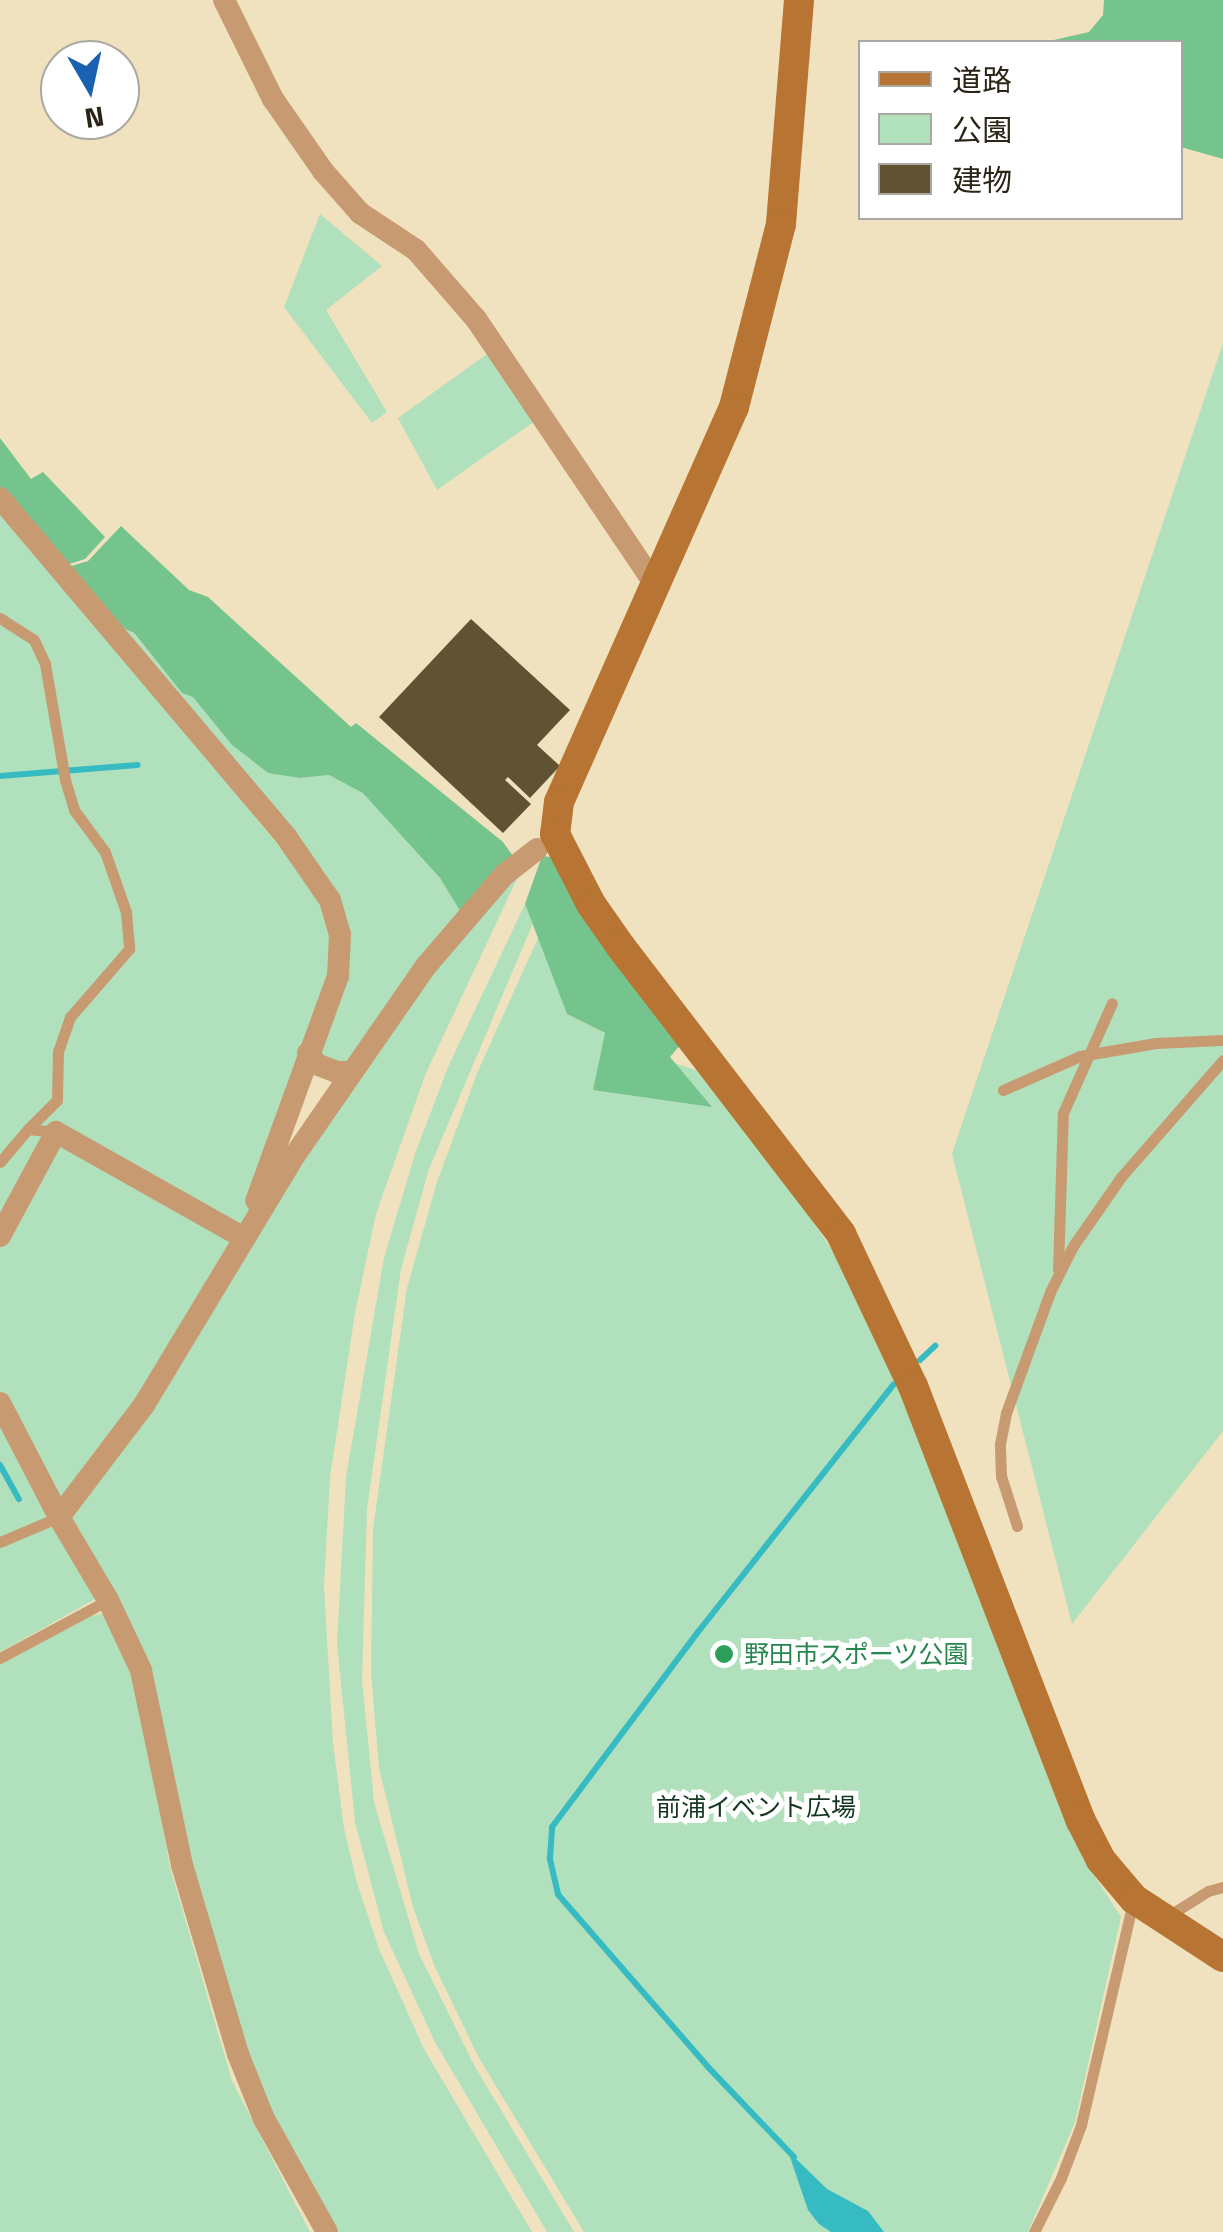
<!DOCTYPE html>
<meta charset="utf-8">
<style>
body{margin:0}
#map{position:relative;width:1223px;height:2232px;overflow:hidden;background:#f0e2be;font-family:"Titillium Web","Noto Sans JP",sans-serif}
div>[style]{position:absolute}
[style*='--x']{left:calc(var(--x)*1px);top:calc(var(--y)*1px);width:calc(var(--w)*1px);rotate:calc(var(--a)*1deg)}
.green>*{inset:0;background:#b1e0bd}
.forest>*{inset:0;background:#75c48e}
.water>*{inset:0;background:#36bbc3}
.stream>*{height:6px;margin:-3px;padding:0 3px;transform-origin:3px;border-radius:3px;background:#36bbc3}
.building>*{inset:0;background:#605334}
.lane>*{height:11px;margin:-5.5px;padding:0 5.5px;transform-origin:5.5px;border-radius:5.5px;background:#c79a72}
.street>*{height:22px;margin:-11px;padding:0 11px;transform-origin:11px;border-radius:11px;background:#c79a72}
.secondary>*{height:30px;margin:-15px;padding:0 15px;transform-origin:15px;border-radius:15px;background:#b77432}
.dots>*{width:28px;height:28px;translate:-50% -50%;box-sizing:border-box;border:5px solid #fff;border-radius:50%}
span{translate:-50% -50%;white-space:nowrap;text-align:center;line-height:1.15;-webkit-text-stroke:10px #fff;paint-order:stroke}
.leisure-label{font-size:25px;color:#27864d}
.left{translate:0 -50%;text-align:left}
.park-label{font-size:25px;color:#153721}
.legend{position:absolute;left:858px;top:40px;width:325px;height:180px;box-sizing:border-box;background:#fff;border:2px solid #aaa8a2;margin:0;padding:12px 18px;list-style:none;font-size:30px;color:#2a2517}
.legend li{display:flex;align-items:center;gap:20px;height:50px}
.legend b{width:50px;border:2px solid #aaa8a2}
.north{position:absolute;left:40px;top:40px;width:100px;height:100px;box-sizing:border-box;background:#fff;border:2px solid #aaa8a2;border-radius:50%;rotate:171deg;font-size:28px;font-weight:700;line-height:40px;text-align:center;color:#2a2517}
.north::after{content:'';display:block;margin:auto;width:35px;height:45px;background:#1b61b1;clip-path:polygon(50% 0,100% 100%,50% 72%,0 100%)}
</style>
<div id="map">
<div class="green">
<div style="clip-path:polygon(320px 214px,382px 266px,326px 310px,387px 412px,372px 423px,284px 307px)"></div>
<div style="clip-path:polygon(1223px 343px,1223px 1431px,1072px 1624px,952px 1154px)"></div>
<div style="clip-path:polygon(487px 354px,535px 421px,437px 490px,398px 418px)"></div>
<div style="clip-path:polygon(0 507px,325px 902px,335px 961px,246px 1224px,237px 1227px,55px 1124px,0 1228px)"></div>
<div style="clip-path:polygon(124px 629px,133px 633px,182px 693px,193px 696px,230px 743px,268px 772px,300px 778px,329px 775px,363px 792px,440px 878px,462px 914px,349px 1064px,316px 1054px,346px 935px)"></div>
<div style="clip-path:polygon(524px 864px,426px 1073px,376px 1214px,355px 1313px,330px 1477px,324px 1586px,333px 1743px,344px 1828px,357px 1883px,379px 1949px,424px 2049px,532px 2232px,331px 2232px,258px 2095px,187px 1861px,158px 1709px,69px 1514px,389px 1027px)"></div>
<div style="clip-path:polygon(525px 904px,533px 923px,429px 1169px,401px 1269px,367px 1509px,362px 1681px,374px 1802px,419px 1954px,475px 2067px,574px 2232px,547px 2232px,435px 2042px,384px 1932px,355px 1822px,337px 1644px,346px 1477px,384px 1258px,415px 1154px,448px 1067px)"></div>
<div style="clip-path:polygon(539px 936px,567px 1014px,639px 1051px,704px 1073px,739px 1113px,837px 1257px,893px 1374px,1083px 1858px,1121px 1917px,1075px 2122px,1028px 2232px,584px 2232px,479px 2058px,434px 1965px,413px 1907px,379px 1768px,371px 1672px,373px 1529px,407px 1288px,437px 1182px,478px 1071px)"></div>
<div style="clip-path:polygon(57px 1142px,238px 1241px,161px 1367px,58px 1502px,0 1391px,0 1248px)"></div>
<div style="clip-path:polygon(0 1415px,99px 1597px,0 1652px)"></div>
<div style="clip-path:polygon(106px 1613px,137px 1681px,170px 1867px,232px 2081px,310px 2232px,0 2232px,0 1665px,90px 1616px)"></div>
</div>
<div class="forest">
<div style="clip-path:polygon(1104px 0,1223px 0,1223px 159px,1181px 147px,1180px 42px,1045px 42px,1089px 32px,1103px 15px)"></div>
<div style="clip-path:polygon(0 438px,31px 479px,43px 472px,105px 537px,85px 559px,66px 565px,0 488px)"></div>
<div style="clip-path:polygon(121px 526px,189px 590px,208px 597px,351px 727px,356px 723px,503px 842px,515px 859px,462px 914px,440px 878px,363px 793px,329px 775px,300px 778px,268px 773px,231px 744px,193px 697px,182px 693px,134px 633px,125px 629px,68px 567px,88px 561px)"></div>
<div style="clip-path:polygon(542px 856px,551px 857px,681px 1044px,670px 1057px,712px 1107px,593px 1090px,605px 1033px,567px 1014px,525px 904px)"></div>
</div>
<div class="water">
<div style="clip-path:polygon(788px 2151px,827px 2189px,868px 2211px,884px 2232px,831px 2232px,819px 2224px,808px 2210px)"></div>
</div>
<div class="stream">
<div style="--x:0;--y:776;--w:138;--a:-4.6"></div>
<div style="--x:920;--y:1360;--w:21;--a:-43"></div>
<div style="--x:0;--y:1465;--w:39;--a:61"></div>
<div style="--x:794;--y:2157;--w:123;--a:-133.7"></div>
<div style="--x:709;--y:2068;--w:230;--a:-131"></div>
<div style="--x:558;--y:1894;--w:37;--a:-103"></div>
<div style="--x:550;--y:1858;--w:31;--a:-86"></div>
<div style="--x:552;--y:1827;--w:244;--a:-53.2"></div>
<div style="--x:698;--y:1632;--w:315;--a:-51.7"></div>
</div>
<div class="building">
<div style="clip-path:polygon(471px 619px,570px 710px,537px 745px,560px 766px,530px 798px,508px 777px,505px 780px,531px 804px,503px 833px,379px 717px)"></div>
</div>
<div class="lane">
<div style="--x:0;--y:618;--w:40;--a:32.9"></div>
<div style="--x:34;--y:640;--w:26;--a:65"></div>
<div style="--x:45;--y:664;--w:118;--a:80.2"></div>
<div style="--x:65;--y:780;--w:31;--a:73"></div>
<div style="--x:74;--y:810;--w:52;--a:53.6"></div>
<div style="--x:105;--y:852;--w:64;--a:70.7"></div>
<div style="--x:126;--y:912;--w:37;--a:85"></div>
<div style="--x:129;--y:949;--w:90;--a:130.9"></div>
<div style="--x:70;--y:1017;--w:36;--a:109"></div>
<div style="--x:58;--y:1051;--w:49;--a:91.2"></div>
<div style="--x:57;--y:1100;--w:41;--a:135"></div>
<div style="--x:1003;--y:1090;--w:84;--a:-23.8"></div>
<div style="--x:1080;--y:1056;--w:77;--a:-9.7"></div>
<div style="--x:1156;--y:1043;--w:67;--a:-2.6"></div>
<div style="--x:0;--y:1162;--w:43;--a:-49.7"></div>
<div style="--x:28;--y:1129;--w:28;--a:6"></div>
<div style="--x:1058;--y:1269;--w:156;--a:-88.2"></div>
<div style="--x:1063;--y:1113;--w:120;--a:-66"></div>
<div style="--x:1017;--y:1526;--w:52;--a:-107.7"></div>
<div style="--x:1001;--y:1476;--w:32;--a:-92"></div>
<div style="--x:1000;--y:1444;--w:32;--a:-79"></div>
<div style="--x:1006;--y:1413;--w:129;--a:-70"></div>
<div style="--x:1050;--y:1292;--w:51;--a:-63.4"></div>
<div style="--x:1073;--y:1246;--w:84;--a:-55.2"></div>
<div style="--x:1121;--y:1177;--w:155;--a:-48.9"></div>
<div style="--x:0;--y:1542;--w:64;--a:-23"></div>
<div style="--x:0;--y:1658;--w:123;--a:-28.2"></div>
<div style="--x:1165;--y:1918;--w:51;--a:-32.1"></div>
<div style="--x:1208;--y:1891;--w:16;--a:-15"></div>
<div style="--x:1034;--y:2232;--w:60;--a:-63.4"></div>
<div style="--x:1061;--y:2178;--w:57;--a:-69.3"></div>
<div style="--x:1081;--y:2125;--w:229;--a:-76.9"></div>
</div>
<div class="street">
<div style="--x:224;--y:0;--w:110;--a:63.7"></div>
<div style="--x:273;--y:99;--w:88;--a:55.2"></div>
<div style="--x:323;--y:171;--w:56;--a:48.6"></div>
<div style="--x:360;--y:213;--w:67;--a:33.5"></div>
<div style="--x:416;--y:250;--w:91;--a:49"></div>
<div style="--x:476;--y:319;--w:323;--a:56"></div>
<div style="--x:0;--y:498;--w:445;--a:49.8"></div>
<div style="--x:287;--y:838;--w:75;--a:55.3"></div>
<div style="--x:330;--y:900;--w:35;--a:74"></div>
<div style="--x:340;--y:934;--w:42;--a:92.7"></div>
<div style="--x:338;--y:976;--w:239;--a:110"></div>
<div style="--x:308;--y:1053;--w:14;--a:54"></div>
<div style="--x:316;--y:1064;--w:22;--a:21"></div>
<div style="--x:337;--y:1072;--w:14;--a:0"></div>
<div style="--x:0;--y:1236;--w:118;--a:-61.7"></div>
<div style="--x:56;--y:1132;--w:216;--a:29.4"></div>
<div style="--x:0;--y:1403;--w:128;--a:62.6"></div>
<div style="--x:327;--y:2232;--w:129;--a:-119.1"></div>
<div style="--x:264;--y:2119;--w:70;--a:-111.8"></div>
<div style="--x:238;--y:2054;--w:197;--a:-106.5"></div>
<div style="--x:182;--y:1865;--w:199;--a:-101.9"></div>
<div style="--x:141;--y:1670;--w:77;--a:-115.2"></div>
<div style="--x:108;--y:1600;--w:96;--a:-120.6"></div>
<div style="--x:59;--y:1517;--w:141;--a:-52.8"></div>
<div style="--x:144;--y:1405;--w:292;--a:-58.9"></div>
<div style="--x:295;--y:1155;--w:230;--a:-55.3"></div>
<div style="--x:426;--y:966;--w:120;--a:-49.4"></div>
<div style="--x:504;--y:875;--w:42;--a:-38.2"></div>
</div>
<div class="secondary">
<div style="--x:799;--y:0;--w:225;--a:94.6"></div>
<div style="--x:781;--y:224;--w:189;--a:104.4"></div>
<div style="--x:734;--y:407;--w:432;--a:113.9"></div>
<div style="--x:559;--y:802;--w:32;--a:97"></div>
<div style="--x:555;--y:834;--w:79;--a:62.8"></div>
<div style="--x:591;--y:904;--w:52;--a:55.1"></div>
<div style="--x:621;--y:947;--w:362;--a:52.5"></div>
<div style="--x:841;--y:1234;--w:168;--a:64.7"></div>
<div style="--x:913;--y:1386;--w:466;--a:68.9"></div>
<div style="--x:1081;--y:1821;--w:44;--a:62.9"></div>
<div style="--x:1101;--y:1860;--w:51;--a:49.8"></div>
<div style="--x:1134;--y:1899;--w:106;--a:33.1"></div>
</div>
<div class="dots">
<div style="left:724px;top:1654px;background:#2e9e5b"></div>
</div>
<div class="leisure-label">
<span class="left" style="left:744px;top:1654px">野田市スポーツ公園</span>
</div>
<div class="park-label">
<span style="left:756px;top:1807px">前浦イベント広場</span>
</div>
<ul class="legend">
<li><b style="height:12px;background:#b77432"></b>道路</li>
<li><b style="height:28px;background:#b1e0bd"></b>公園</li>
<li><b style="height:28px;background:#605334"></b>建物</li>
</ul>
<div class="north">N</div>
</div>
